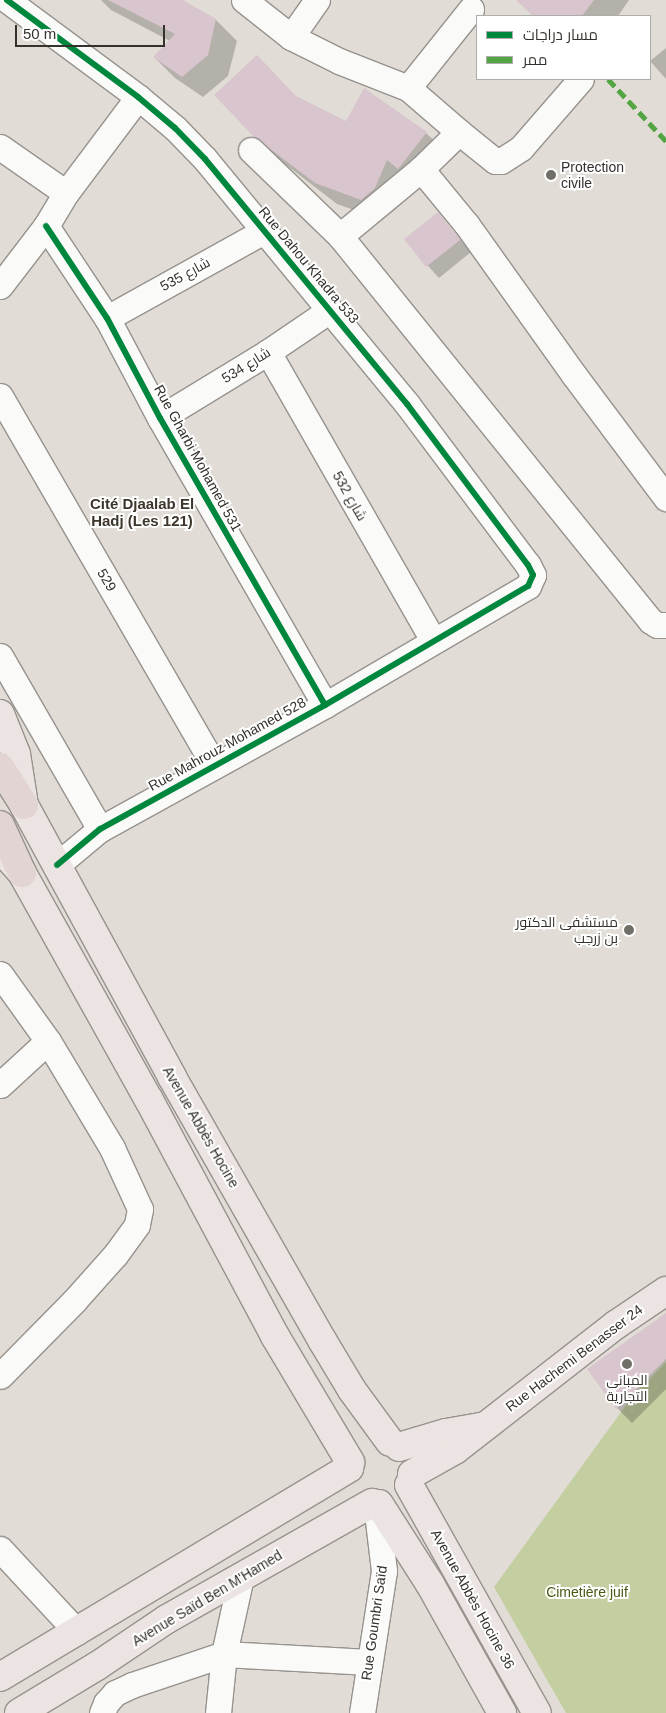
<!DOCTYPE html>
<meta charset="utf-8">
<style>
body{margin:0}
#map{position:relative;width:666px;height:1713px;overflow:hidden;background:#e1dcd5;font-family:Arial,Cairo,sans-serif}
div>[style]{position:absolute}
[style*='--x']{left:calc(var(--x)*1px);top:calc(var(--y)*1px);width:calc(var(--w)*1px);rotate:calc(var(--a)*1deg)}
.green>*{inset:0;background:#c3cea1}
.shadow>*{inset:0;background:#0003}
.building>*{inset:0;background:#d9c5ce}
.roads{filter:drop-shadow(1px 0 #96928d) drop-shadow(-1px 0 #96928d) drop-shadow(0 1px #96928d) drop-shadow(0 -1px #96928d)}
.minor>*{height:25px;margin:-12.5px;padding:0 12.5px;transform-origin:12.5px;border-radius:12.5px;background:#fafaf9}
.major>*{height:28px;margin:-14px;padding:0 14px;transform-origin:14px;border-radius:14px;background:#ece4e2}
.highway>*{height:28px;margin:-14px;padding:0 14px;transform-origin:14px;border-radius:14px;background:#e2d4d2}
.quiet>*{height:5px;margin-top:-2.5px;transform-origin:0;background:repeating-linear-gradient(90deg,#53a543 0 10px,transparent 0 15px)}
.cycleway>*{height:6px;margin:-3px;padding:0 3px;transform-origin:3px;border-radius:3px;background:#00873e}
.dots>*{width:14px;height:14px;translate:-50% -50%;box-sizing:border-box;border:2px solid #fff;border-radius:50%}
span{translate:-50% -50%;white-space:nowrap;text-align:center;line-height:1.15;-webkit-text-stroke:4px #fff;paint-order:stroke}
.poi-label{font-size:14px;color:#35312c}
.left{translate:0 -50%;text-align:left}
.right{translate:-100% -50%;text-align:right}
.street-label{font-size:14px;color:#35312c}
.park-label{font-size:14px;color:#485a14}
.neighbourhood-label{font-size:15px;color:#3e362b;font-weight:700}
.legend{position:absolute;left:476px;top:15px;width:175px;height:65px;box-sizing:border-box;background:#fff;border:1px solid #aeadab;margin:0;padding:6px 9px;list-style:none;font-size:15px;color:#35312c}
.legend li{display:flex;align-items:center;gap:10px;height:25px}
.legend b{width:25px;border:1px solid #aeadab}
.scale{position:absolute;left:15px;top:25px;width:150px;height:22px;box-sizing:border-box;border:2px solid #35312c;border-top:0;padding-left:6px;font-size:15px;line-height:18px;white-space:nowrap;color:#35312c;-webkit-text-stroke:4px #fff;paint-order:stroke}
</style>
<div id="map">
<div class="green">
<div style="clip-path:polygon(666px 1362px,666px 1713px,566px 1713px,494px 1587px,632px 1397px)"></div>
</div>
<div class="shadow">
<div style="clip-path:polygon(101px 0,181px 0,216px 20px,237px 41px,228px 76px,203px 97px,175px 78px,154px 57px,170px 41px,111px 10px)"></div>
<div style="clip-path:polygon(528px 0,629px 0,618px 16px,535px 16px,523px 4px)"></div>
<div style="clip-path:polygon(666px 48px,666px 79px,650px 61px)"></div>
<div style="clip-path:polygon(297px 97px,346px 123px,426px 133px,447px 153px,419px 189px,408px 179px,396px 209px,382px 220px,337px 204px,276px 157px,254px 135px)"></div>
<div style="clip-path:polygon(438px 214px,471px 252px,439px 278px,405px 240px)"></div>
<div style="clip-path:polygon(666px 1315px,666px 1389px,632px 1423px,617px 1408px)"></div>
</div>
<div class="building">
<div style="clip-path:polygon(108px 0,183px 0,216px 19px,208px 55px,182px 77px,153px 57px,175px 34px)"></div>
<div style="clip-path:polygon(516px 0,594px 0,582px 16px,533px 16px)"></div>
<div style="clip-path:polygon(257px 55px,296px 96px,346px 121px,364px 88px,427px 132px,398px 169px,387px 160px,375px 188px,361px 200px,315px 183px,253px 136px,214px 95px)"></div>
<div style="clip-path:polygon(438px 212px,460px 240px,426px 267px,404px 239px)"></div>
<div style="clip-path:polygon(666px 1313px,666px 1359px,616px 1409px,587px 1369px)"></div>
</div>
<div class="roads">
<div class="minor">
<div style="--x:7;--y:0;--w:163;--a:36.5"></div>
<div style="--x:138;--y:97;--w:48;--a:40"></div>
<div style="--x:175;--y:128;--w:43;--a:45.9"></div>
<div style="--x:205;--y:159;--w:318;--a:50.5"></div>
<div style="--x:407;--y:404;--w:201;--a:53.1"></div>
<div style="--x:528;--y:565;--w:11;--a:63"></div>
<div style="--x:533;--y:575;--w:12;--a:114"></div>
<div style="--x:528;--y:586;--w:235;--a:149.6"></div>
<div style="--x:325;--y:705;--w:257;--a:151.1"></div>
<div style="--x:100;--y:829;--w:56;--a:140.1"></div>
<div style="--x:244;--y:0;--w:60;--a:38.2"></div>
<div style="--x:291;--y:37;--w:54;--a:26.6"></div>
<div style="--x:339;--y:61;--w:74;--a:21.4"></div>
<div style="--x:408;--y:88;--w:101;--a:-51.4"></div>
<div style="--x:291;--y:37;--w:45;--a:-54.9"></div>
<div style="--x:408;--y:88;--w:67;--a:40.8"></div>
<div style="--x:459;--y:132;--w:46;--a:38.9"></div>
<div style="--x:495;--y:161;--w:6;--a:0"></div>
<div style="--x:501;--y:161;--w:24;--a:-33"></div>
<div style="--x:521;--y:148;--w:91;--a:-49"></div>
<div style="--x:0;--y:147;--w:80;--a:34.9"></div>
<div style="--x:251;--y:150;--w:124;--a:44"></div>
<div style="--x:340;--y:236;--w:495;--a:51.1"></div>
<div style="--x:651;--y:621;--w:7;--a:34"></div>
<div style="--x:657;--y:625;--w:9;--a:0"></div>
<div style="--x:421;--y:169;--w:72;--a:50.6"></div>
<div style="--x:467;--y:225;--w:184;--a:54.5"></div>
<div style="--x:574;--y:375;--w:154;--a:53.2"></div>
<div style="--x:46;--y:226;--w:110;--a:56.5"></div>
<div style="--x:107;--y:318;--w:113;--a:62.1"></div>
<div style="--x:160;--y:418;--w:331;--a:60.1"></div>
<div style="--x:340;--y:236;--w:105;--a:-39.6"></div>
<div style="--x:421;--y:169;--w:53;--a:-44.2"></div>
<div style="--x:0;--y:286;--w:76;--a:-52.5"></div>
<div style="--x:46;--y:226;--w:39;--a:-59"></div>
<div style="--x:66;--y:193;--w:120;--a:-53.1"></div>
<div style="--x:107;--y:318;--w:179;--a:-29"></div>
<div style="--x:268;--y:352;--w:332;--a:60.2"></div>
<div style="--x:0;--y:396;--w:425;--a:59.9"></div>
<div style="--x:160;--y:418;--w:127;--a:-31.4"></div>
<div style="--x:268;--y:352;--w:75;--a:-34.1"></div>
<div style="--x:0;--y:656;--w:200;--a:60"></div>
<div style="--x:0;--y:974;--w:82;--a:54.4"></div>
<div style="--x:48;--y:1041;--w:125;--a:59.1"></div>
<div style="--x:112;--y:1148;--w:67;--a:65.3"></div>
<div style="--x:140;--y:1209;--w:16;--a:101"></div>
<div style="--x:137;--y:1225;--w:37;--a:126"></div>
<div style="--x:115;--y:1255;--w:62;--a:131.7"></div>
<div style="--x:74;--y:1301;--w:105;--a:134.6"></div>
<div style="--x:0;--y:1085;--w:65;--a:-42.5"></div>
<div style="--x:0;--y:1549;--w:113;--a:47.1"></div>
<div style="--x:102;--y:1713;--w:11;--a:-68"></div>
<div style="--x:106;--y:1703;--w:13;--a:-48"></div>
<div style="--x:115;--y:1693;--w:19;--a:-25"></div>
<div style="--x:132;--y:1685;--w:97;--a:-18.6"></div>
<div style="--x:224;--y:1654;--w:145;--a:3.2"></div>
<div style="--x:218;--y:1713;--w:59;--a:-84.2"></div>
<div style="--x:224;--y:1654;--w:79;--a:-77.6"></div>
<div style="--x:362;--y:1713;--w:144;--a:-81.2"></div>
<div style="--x:384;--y:1571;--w:67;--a:-96.8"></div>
</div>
<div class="major">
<div style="--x:0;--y:714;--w:43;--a:68.2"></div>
<div style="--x:16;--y:754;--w:52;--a:81.1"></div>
<div style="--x:24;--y:805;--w:310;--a:61.4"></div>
<div style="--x:172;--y:1077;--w:303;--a:60.3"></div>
<div style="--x:322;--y:1340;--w:58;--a:59"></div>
<div style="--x:352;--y:1390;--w:64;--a:53.8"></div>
<div style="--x:6;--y:855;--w:24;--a:48"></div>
<div style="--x:22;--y:873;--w:260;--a:60.8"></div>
<div style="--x:149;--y:1100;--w:268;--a:61.9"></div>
<div style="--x:275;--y:1336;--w:147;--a:59.2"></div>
<div style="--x:399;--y:1447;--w:49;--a:-16.6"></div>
<div style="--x:446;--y:1433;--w:36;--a:-10"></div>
<div style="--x:412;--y:1474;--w:49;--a:-29.2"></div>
<div style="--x:455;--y:1450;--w:205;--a:-37.9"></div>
<div style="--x:617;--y:1324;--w:59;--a:-34"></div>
<div style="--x:409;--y:1485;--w:261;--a:60.7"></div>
<div style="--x:379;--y:1504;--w:95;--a:57.5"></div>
<div style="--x:430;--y:1584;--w:148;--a:60.8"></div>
<div style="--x:0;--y:1677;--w:407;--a:-30.9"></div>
<div style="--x:19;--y:1713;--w:91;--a:-31.1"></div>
<div style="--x:97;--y:1666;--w:84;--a:-33.9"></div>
<div style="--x:167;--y:1619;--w:236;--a:-29.5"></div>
</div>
<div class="highway">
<div style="--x:0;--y:767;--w:45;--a:57.7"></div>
<div style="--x:0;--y:825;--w:53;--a:65.4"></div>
</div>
</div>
<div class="quiet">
<div style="--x:608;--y:79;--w:85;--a:46.9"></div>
</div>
<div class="cycleway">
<div style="--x:7;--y:0;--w:163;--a:36.5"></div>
<div style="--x:138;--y:97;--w:48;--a:40"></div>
<div style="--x:175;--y:128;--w:43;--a:45.9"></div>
<div style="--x:205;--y:159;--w:318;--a:50.5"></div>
<div style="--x:407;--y:404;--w:201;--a:53.1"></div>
<div style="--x:528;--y:565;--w:11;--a:63"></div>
<div style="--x:533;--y:575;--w:12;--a:114"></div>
<div style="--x:528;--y:586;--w:235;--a:149.6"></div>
<div style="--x:325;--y:705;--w:257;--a:151.1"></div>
<div style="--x:100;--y:829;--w:56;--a:140.1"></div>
<div style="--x:46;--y:226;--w:110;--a:56.5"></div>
<div style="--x:107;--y:318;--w:113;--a:62.1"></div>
<div style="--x:160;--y:418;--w:331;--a:60.1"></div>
</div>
<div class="dots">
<div style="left:551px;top:175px;background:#716d67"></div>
<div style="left:629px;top:930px;background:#716d67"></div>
<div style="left:627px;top:1364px;background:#716d67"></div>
</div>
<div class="poi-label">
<span class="left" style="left:561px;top:175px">Protection<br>civile</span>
<span class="right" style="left:618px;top:930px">مستشفى الدكتور<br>بن زرجب</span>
<span style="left:627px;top:1388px">المباني<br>التجارية</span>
</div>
<div class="street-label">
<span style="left:309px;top:265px;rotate:50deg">Rue Dahou Khadra 533</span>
<span style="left:185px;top:274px;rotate:-29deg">535 شارع</span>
<span style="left:246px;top:365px;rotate:-32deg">534 شارع</span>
<span style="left:198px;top:458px;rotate:61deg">Rue Gharbi Mohamed 531</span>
<span style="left:350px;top:496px;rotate:60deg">532 شارع</span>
<span style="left:107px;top:580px;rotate:60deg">529</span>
<span style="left:227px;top:744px;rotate:-29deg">Rue Mahrouz Mohamed 528</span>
<span style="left:201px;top:1127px;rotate:60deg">Avenue Abbès Hocine</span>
<span style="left:574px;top:1358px;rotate:-37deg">Rue Hachemi Benasser 24</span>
<span style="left:207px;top:1598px;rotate:-31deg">Avenue Saïd Ben M'Hamed</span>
<span style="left:473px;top:1599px;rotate:61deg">Avenue Abbès Hocine 36</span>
<span style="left:374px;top:1623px;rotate:-82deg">Rue Goumbri Saïd</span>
</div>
<div class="park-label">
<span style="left:587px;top:1592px">Cimetière juif</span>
</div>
<div class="neighbourhood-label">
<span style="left:142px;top:512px">Cité Djaalab El<br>Hadj (Les 121)</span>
</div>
<ul class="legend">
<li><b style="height:6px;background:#00873e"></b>مسار دراجات</li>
<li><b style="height:6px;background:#53a543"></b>ممر</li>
</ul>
<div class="scale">50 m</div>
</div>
